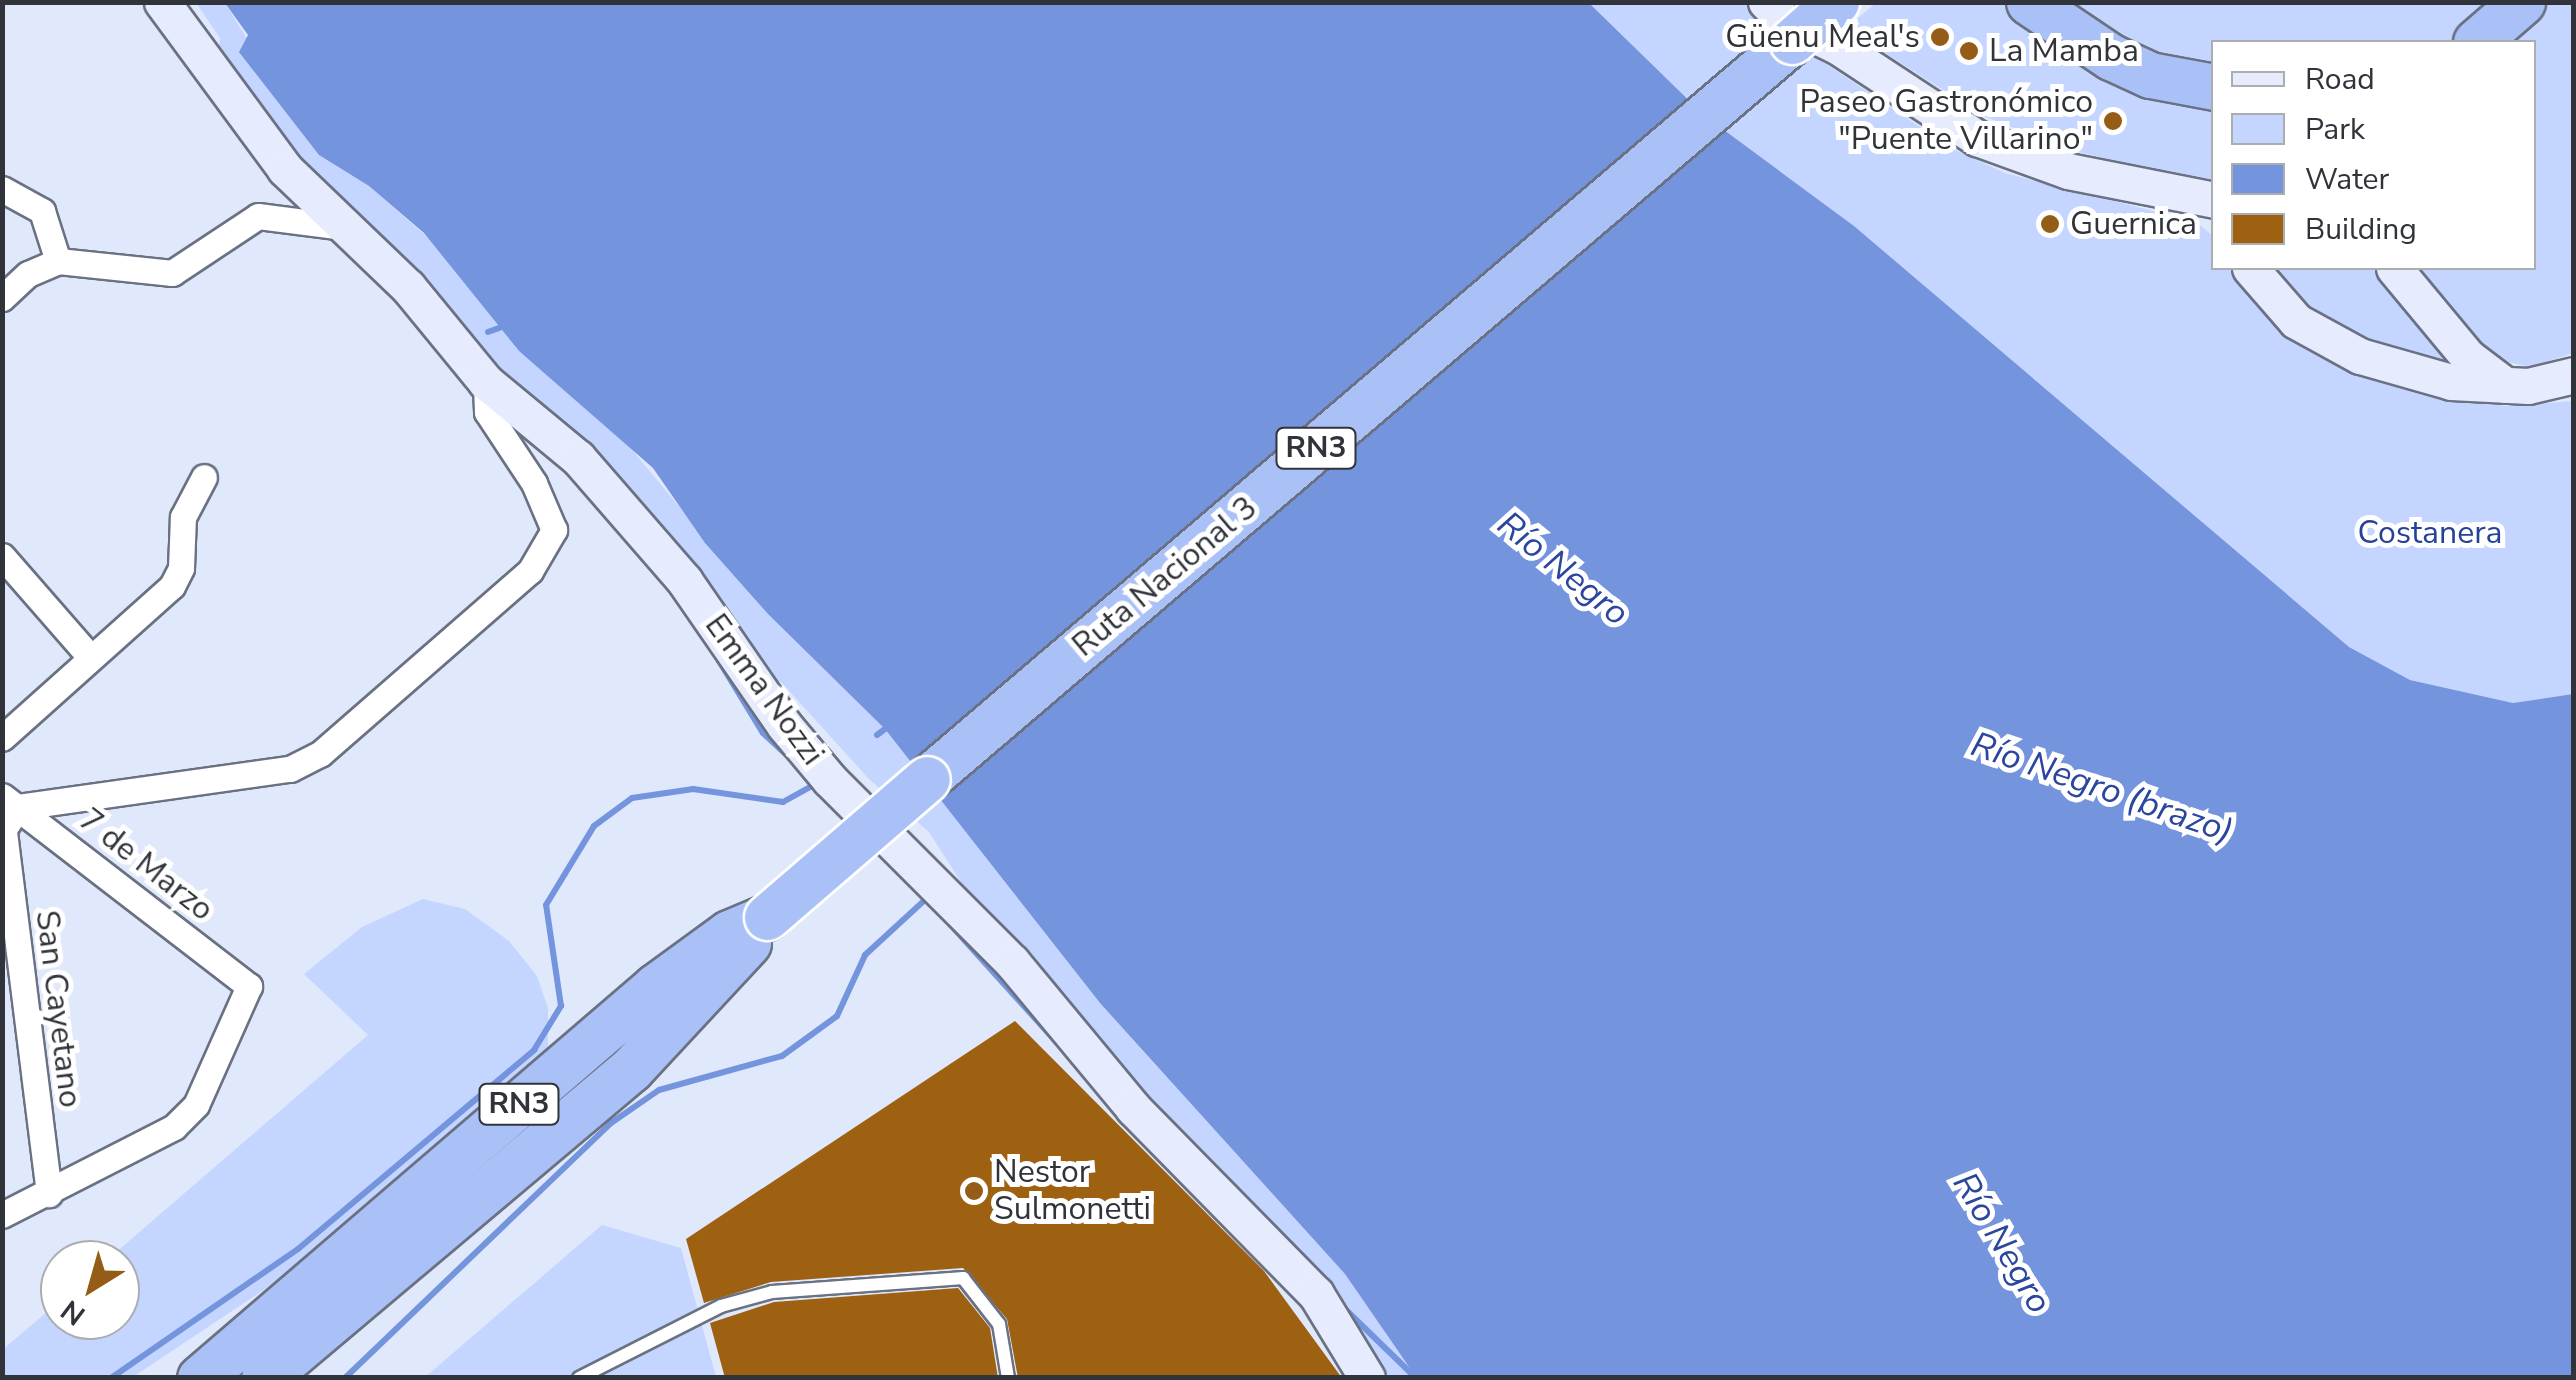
<!DOCTYPE html>
<meta charset="utf-8">
<style>
body{margin:0}
#map{position:relative;width:2576px;height:1380px;overflow:hidden;background:#e0e8fb;font-family:"Nunito Sans",sans-serif}
div>[style]{position:absolute}
[style*='--x']{left:calc(var(--x)*1px);top:calc(var(--y)*1px);width:calc(var(--w)*1px);rotate:calc(var(--a)*1deg)}
.green>*{inset:0;background:#c4d6ff}
.water>*{inset:0;background:#7594de}
.stream>*{height:6px;margin:-3px;padding:0 3px;transform-origin:3px;border-radius:3px;background:#7594de}
.building>*{inset:0;background:#9e6111}
.roads{filter:drop-shadow(2px 0 #6a7182) drop-shadow(-2px 0 #6a7182) drop-shadow(0 2px #6a7182) drop-shadow(0 -2px #6a7182)}
.lane>*{height:12px;margin:-6px;padding:0 6px;transform-origin:6px;border-radius:6px;background:#fff}
.street>*{height:25px;margin:-12.5px;padding:0 12.5px;transform-origin:12.5px;border-radius:12.5px;background:#fff}
.secondary>*{height:35px;margin:-17.5px;padding:0 17.5px;transform-origin:17.5px;border-radius:17.5px;background:#e6ecfd}
.highway>*{height:45px;margin:-22.5px;padding:0 22.5px;transform-origin:22.5px;border-radius:22.5px;background:#aac1f7}
.bridges{filter:drop-shadow(2px 0 #fff) drop-shadow(-2px 0 #fff) drop-shadow(0 2px #fff) drop-shadow(0 -2px #fff)}
.highway-bridge>*{height:45px;margin:-22.5px;padding:0 22.5px;transform-origin:22.5px;border-radius:22.5px;background:#aac1f7}
.dots>*{width:28px;height:28px;translate:-50% -50%;box-sizing:border-box;border:5px solid #fff;border-radius:50%}
span{translate:-50% -50%;white-space:nowrap;text-align:center;line-height:1.15;-webkit-text-stroke:10px #fff;paint-order:stroke}
.shield-label span{padding:2px 8px;background:#fff;border:2px solid;border-radius:8px;-webkit-text-stroke-width:0}
.shield-label{font-size:30px;color:#30333a;font-weight:700}
.poi-label{font-size:32px;color:#30333a}
.right{translate:-100% -50%;text-align:right}
.left{translate:0 -50%;text-align:left}
.park-label{font-size:32px;color:#264198}
.street-label{font-size:32px;color:#30333a}
.water-label{font-size:35px;color:#2a469d;font-style:italic}
.frame{position:absolute;inset:0;border:5px solid #30333a;pointer-events:none}
.legend{position:absolute;left:2211px;top:40px;width:325px;height:230px;box-sizing:border-box;background:#fff;border:2px solid #acadb0;margin:0;padding:12px 18px;list-style:none;font-size:30px;color:#30333a}
.legend li{display:flex;align-items:center;gap:20px;height:50px}
.legend b{width:50px;border:2px solid #acadb0}
.north{position:absolute;left:40px;top:1240px;width:100px;height:100px;box-sizing:border-box;background:#fff;border:2px solid #acadb0;border-radius:50%;rotate:217deg;font-size:28px;font-weight:700;line-height:40px;text-align:center;color:#30333a}
.north::after{content:'';display:block;margin:auto;width:35px;height:45px;background:#945c16;clip-path:polygon(50% 0,100% 100%,50% 72%,0 100%)}
</style>
<div id="map">
<div class="green">
<div style="clip-path:polygon(196px 3px,225px 3px,319px 155px,369px 186px,443px 251px,519px 351px,614px 428px,769px 615px,885px 729px,1100px 1003px,1345px 1274px,1416px 1377px,1390px 1377px,1232px 1195px,1012px 962px,929px 832px,869px 779px,781px 682px,756px 675px,292px 162px,217px 63px,220px 38px)"></div>
<div style="clip-path:polygon(1589px 3px,1752px 3px,1792px 41px,1953px 149px,2005px 173px,2196px 222px,2213px 236px,2214px 268px,2240px 268px,2450px 394px,2504px 406px,2573px 401px,2573px 694px,2513px 703px,2410px 680px,2349px 647px,1854px 226px,1705px 116px)"></div>
<div style="clip-path:polygon(1876px 3px,2009px 3px,2213px 101px,2213px 183px,2069px 150px,1984px 116px,1846px 28px)"></div>
<div style="clip-path:polygon(2056px 3px,2506px 3px,2457px 42px,2214px 42px,2213px 71px,2166px 61px)"></div>
<div style="clip-path:polygon(2538px 3px,2573px 3px,2573px 353px,2531px 367px,2485px 357px,2406px 268px,2534px 268px,2534px 42px,2501px 42px)"></div>
<div style="clip-path:polygon(2263px 268px,2379px 268px,2458px 367px,2337px 334px)"></div>
<div style="clip-path:polygon(423px 899px,465px 909px,509px 941px,537px 976px,548px 1008px,548px 1050px,304px 1263px,133px 1377px,3px 1377px,2px 1350px,60px 1301px,60px 1320px,120px 1320px,120px 1260px,107px 1260px,368px 1035px,304px 974px,362px 927px)"></div>
<div style="clip-path:polygon(602px 1225px,681px 1248px,716px 1377px,424px 1378px)"></div>
</div>
<div class="water">
<div style="clip-path:polygon(225px 3px,1589px 3px,1705px 116px,1854px 226px,2349px 647px,2410px 680px,2513px 703px,2573px 694px,2573px 1377px,1416px 1377px,1345px 1274px,1100px 1003px,885px 729px,769px 615px,705px 543px,653px 468px,519px 351px,424px 233px,369px 186px,319px 155px,239px 52px,248px 35px)"></div>
</div>
<div class="stream">
<div style="--x:488;--y:332;--w:12;--a:-20"></div>
<div style="--x:716;--y:656;--w:90;--a:58.6"></div>
<div style="--x:763;--y:733;--w:33;--a:43"></div>
<div style="--x:877;--y:735;--w:10;--a:-37"></div>
<div style="--x:948;--y:922;--w:167;--a:47.9"></div>
<div style="--x:1345;--y:1309;--w:99;--a:44.2"></div>
<div style="--x:111;--y:1378;--w:227;--a:-34.6"></div>
<div style="--x:298;--y:1249;--w:309;--a:-40.1"></div>
<div style="--x:534;--y:1050;--w:52;--a:-58.5"></div>
<div style="--x:561;--y:1006;--w:102;--a:-98.4"></div>
<div style="--x:546;--y:905;--w:92;--a:-58.7"></div>
<div style="--x:594;--y:826;--w:47;--a:-36.4"></div>
<div style="--x:632;--y:798;--w:62;--a:-8.4"></div>
<div style="--x:693;--y:789;--w:91;--a:8.2"></div>
<div style="--x:783;--y:802;--w:39;--a:-29"></div>
<div style="--x:345;--y:1378;--w:368;--a:-43.8"></div>
<div style="--x:611;--y:1123;--w:58;--a:-34.5"></div>
<div style="--x:659;--y:1090;--w:128;--a:-15.5"></div>
<div style="--x:782;--y:1056;--w:68;--a:-36"></div>
<div style="--x:837;--y:1016;--w:67;--a:-65.3"></div>
<div style="--x:865;--y:955;--w:84;--a:-42.6"></div>
</div>
<div class="building">
<div style="clip-path:polygon(1015px 1021px,1264px 1271px,1342px 1378px,1018px 1378px,1007px 1319px,963px 1268px,771px 1282px,704px 1303px,686px 1239px)"></div>
<div style="clip-path:polygon(958px 1288px,990px 1328px,998px 1378px,725px 1378px,710px 1323px,774px 1302px)"></div>
</div>
<div class="roads">
<div class="lane">
<div style="--x:579;--y:1378;--w:159;--a:-26.9"></div>
<div style="--x:721;--y:1306;--w:53;--a:-15.4"></div>
<div style="--x:772;--y:1292;--w:192;--a:-4.2"></div>
<div style="--x:963;--y:1278;--w:58;--a:52"></div>
<div style="--x:999;--y:1324;--w:55;--a:80.5"></div>
</div>
<div class="street">
<div style="--x:2;--y:189;--w:46;--a:28.8"></div>
<div style="--x:42;--y:211;--w:52;--a:72.3"></div>
<div style="--x:2;--y:298;--w:35;--a:-43"></div>
<div style="--x:28;--y:274;--w:33;--a:-23"></div>
<div style="--x:58;--y:261;--w:115;--a:6"></div>
<div style="--x:172;--y:273;--w:103;--a:-33.5"></div>
<div style="--x:258;--y:216;--w:87;--a:7.3"></div>
<div style="--x:2;--y:556;--w:134;--a:48.9"></div>
<div style="--x:2;--y:738;--w:228;--a:-41.8"></div>
<div style="--x:172;--y:586;--w:20;--a:-63"></div>
<div style="--x:181;--y:568;--w:51;--a:-87.8"></div>
<div style="--x:183;--y:517;--w:45;--a:-62.3"></div>
<div style="--x:2;--y:796;--w:312;--a:37.6"></div>
<div style="--x:249;--y:986;--w:130;--a:114"></div>
<div style="--x:196;--y:1105;--w:31;--a:135"></div>
<div style="--x:174;--y:1127;--w:193;--a:152.9"></div>
<div style="--x:2;--y:832;--w:30;--a:-57"></div>
<div style="--x:18;--y:807;--w:275;--a:-8"></div>
<div style="--x:290;--y:769;--w:34;--a:-27"></div>
<div style="--x:320;--y:754;--w:279;--a:-41.1"></div>
<div style="--x:530;--y:571;--w:48;--a:-59.7"></div>
<div style="--x:554;--y:530;--w:51;--a:-113.1"></div>
<div style="--x:534;--y:483;--w:85;--a:-123.5"></div>
<div style="--x:487;--y:412;--w:30;--a:-92"></div>
<div style="--x:4;--y:832;--w:365;--a:82.9"></div>
</div>
<div class="secondary">
<div style="--x:162;--y:2;--w:207;--a:53.6"></div>
<div style="--x:285;--y:169;--w:170;--a:43.8"></div>
<div style="--x:408;--y:287;--w:123;--a:50.6"></div>
<div style="--x:486;--y:382;--w:119;--a:39.6"></div>
<div style="--x:578;--y:458;--w:162;--a:49"></div>
<div style="--x:684;--y:580;--w:176;--a:55.4"></div>
<div style="--x:784;--y:725;--w:72;--a:50.1"></div>
<div style="--x:830;--y:780;--w:257;--a:45"></div>
<div style="--x:1012;--y:962;--w:190;--a:50.3"></div>
<div style="--x:1133;--y:1108;--w:261;--a:45.5"></div>
<div style="--x:1316;--y:1294;--w:98;--a:58.7"></div>
<div style="--x:1766;--y:2;--w:27;--a:45"></div>
<div style="--x:1785;--y:21;--w:58;--a:25.7"></div>
<div style="--x:1837;--y:46;--w:168;--a:33.3"></div>
<div style="--x:1977;--y:138;--w:97;--a:19.9"></div>
<div style="--x:2068;--y:171;--w:149;--a:11.2"></div>
<div style="--x:2250;--y:268;--w:70;--a:49"></div>
<div style="--x:2296;--y:321;--w:73;--a:28.7"></div>
<div style="--x:2360;--y:356;--w:95;--a:15.9"></div>
<div style="--x:2451;--y:382;--w:77;--a:3"></div>
<div style="--x:2528;--y:386;--w:47;--a:-13.4"></div>
<div style="--x:2394;--y:268;--w:116;--a:50.3"></div>
<div style="--x:2468;--y:357;--w:46;--a:37.1"></div>
</div>
<div class="highway">
<div style="--x:2029;--y:2;--w:99;--a:33.9"></div>
<div style="--x:2111;--y:57;--w:43;--a:24.8"></div>
<div style="--x:2150;--y:75;--w:65;--a:10.6"></div>
<div style="--x:2476;--y:42;--w:61;--a:-41"></div>
<div style="--x:927;--y:779;--w:1137;--a:-40.47"></div>
<div style="--x:200;--y:1378;--w:600;--a:-40.67"></div>
<div style="--x:655;--y:987;--w:92;--a:-36.1"></div>
<div style="--x:729;--y:933;--w:41;--a:-22.8"></div>
<div style="--x:264;--y:1378;--w:480;--a:-40.1"></div>
<div style="--x:631;--y:1069;--w:172;--a:-47.1"></div>
</div>
</div>
<div class="bridges">
<div class="highway-bridge">
<div style="--x:1792;--y:41;--w:59;--a:-41.6"></div>
<div style="--x:767;--y:917;--w:211;--a:-40.8"></div>
</div>
</div>
<div class="dots">
<div style="left:1940px;top:37px;background:#945c16"></div>
<div style="left:1969px;top:51px;background:#945c16"></div>
<div style="left:2113px;top:121px;background:#945c16"></div>
<div style="left:2050px;top:224px;background:#945c16"></div>
<div style="left:974px;top:1191px;background:#945c16"></div>
</div>
<div class="shield-label">
<span style="left:1316px;top:448px">RN3</span>
<span style="left:519px;top:1104px">RN3</span>
</div>
<div class="poi-label">
<span class="right" style="left:1920px;top:37px">Güenu Meal's</span>
<span class="left" style="left:1989px;top:51px">La Mamba</span>
<span class="right" style="left:2093px;top:121px">Paseo Gastronómico<br>"Puente Villarino"</span>
<span class="left" style="left:2070px;top:224px">Guernica</span>
<span class="left" style="left:994px;top:1191px">Nestor<br>Sulmonetti</span>
</div>
<div class="park-label">
<span style="left:2430px;top:533px">Costanera</span>
</div>
<div class="street-label">
<span style="left:1165px;top:577px;rotate:-40deg">Ruta Nacional 3</span>
<span style="left:764px;top:690px;rotate:54deg">Emma Nozzi</span>
<span style="left:146px;top:865px;rotate:38deg">7 de Marzo</span>
<span style="left:58px;top:1009px;rotate:83deg">San Cayetano</span>
</div>
<div class="water-label">
<span style="left:1563px;top:569px;rotate:39deg">Río Negro</span>
<span style="left:2102px;top:788px;rotate:19deg">Río Negro (brazo)</span>
<span style="left:2002px;top:1243px;rotate:59deg">Río Negro</span>
</div>
<div class="frame"></div>
<ul class="legend">
<li><b style="height:12px;background:#e6ecfd"></b>Road</li>
<li><b style="height:28px;background:#c4d6ff"></b>Park</li>
<li><b style="height:28px;background:#7594de"></b>Water</li>
<li><b style="height:28px;background:#9e6111"></b>Building</li>
</ul>
<div class="north">N</div>
</div>
